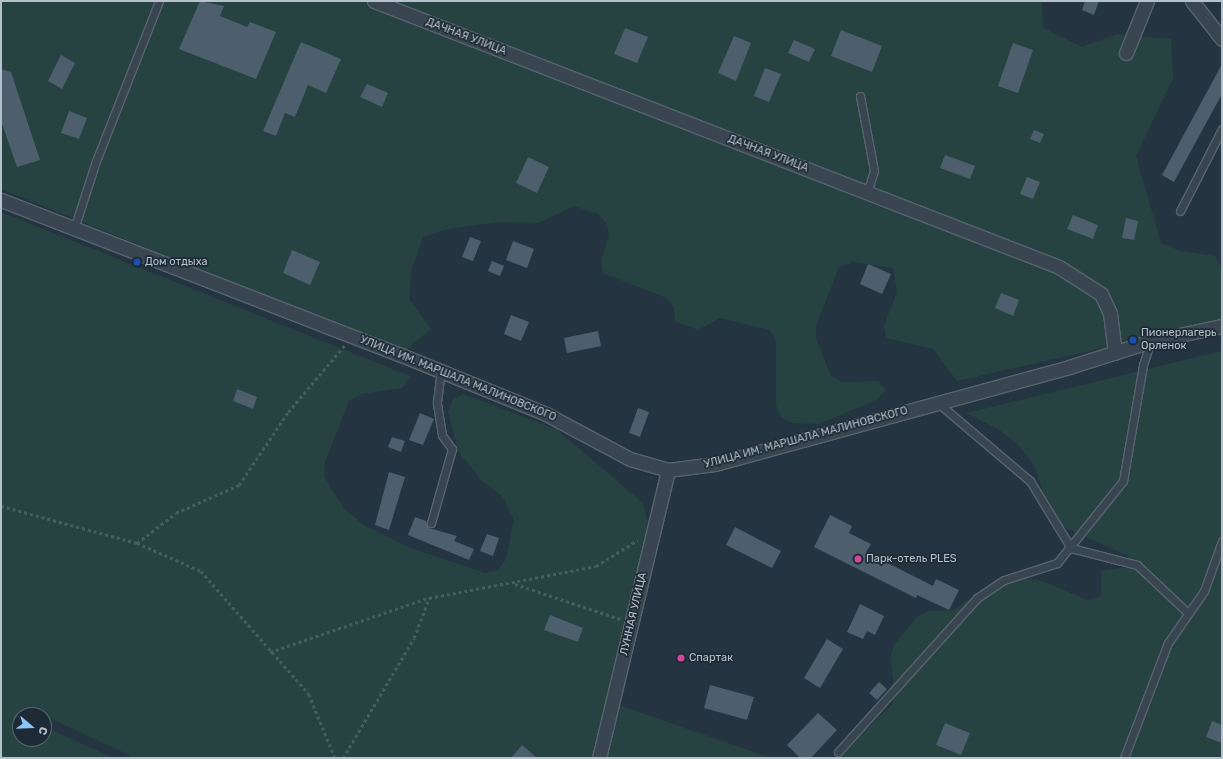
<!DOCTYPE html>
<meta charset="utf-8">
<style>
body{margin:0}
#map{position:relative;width:1223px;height:759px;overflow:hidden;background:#243541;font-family:Rubik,sans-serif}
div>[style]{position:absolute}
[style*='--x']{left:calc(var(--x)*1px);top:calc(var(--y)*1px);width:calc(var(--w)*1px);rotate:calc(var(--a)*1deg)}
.green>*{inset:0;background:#264241}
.building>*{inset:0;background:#4d5f6c}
.path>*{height:2.5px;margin-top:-1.25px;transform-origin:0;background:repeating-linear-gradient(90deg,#455e5d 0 3px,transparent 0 6px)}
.roads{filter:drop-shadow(1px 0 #57646e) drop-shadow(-1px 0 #57646e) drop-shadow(0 1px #57646e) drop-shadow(0 -1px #57646e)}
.service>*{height:7px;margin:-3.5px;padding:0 3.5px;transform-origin:3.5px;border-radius:3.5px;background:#394651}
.minor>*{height:13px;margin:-6.5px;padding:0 6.5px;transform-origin:6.5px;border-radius:6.5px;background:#394651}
.dots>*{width:11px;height:11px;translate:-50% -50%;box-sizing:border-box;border:2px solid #1e2b36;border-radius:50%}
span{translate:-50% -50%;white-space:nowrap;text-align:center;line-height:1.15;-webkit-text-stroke:3.5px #1e2b36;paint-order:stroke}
.street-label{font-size:11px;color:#b5c1cb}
.poi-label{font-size:11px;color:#b5c1cb}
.left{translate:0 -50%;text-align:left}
.frame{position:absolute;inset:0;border:2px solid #b5c1cb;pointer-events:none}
.north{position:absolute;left:12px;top:707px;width:40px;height:40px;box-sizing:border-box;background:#1e2b36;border:1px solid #5a6772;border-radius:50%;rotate:109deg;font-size:11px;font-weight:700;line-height:16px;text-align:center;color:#b5c1cb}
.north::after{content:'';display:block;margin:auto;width:14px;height:18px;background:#8ac8fb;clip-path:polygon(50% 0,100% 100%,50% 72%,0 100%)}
</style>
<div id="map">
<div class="green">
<div style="clip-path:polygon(1px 1px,1042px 1px,1043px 28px,1082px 47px,1117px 34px,1171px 39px,1173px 78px,1136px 156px,1161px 243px,1181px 251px,1215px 256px,1222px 268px,1222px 321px,957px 381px,933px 349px,886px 338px,884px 326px,897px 292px,893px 268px,853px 262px,839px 267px,816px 326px,816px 339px,831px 376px,842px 382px,878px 381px,886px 390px,878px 399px,819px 424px,793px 423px,781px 417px,776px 405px,776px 342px,770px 330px,720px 318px,698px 330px,675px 321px,674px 308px,666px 298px,603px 273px,601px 259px,609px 236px,607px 224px,598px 214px,574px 206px,538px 223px,500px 222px,447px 229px,423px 237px,411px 272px,409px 299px,431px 329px,403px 352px,1px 189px)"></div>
<div style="clip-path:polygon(1px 212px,410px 376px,402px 388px,361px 394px,349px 401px,325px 462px,324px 476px,344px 509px,365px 526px,413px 549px,485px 573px,498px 570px,506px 559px,514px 520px,503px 497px,482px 481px,458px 451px,448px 412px,453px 400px,463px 394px,556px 429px,643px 503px,650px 533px,633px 585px,610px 702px,771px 758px,135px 758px,37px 712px,20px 715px,20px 739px,44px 739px,44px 727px,114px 758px,1px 758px)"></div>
<div style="clip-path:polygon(1222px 351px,1222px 758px,837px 758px,891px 705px,895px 694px,890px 657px,894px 645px,918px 616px,929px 611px,954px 610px,994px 582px,1018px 577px,1042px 581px,1088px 600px,1101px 596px,1101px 571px,1125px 567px,1129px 556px,1059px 525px,1046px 503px,1035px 467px,1020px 447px,1001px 431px,967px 413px)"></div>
</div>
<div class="building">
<div style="clip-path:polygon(200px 1px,224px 6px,220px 16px,247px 27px,250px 22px,276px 32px,256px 79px,179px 49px)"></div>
<div style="clip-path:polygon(1085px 1px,1099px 1px,1094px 15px,1082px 10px)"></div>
<div style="clip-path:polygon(625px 28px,648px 37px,637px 63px,614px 54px)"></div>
<div style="clip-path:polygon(841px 30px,882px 46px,872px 72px,831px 56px)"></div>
<div style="clip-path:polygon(734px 36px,751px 43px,736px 81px,718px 73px)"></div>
<div style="clip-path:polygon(794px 40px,815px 49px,809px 62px,788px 53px)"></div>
<div style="clip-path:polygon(301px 42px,341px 59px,326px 93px,308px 85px,295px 117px,285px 113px,276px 136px,263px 131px)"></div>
<div style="clip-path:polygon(1013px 43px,1033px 50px,1018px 93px,998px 86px)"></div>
<div style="clip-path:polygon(61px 55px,75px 63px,62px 89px,48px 81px)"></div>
<div style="clip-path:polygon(1222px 64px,1222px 94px,1174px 182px,1162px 175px)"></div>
<div style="clip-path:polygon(765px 68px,781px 74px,769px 102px,754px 96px)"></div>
<div style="clip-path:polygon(1px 69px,11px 72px,40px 160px,17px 167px,1px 121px)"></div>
<div style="clip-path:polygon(367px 84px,388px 93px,382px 107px,360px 97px)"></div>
<div style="clip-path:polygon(69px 111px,87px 118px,79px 139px,61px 133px)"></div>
<div style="clip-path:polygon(1034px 130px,1044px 134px,1040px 143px,1030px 139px)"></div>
<div style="clip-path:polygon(945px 155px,975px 166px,970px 179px,940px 168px)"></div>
<div style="clip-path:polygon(528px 157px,549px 167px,537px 193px,516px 183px)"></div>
<div style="clip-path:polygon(1027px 177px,1040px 182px,1033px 199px,1020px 194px)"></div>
<div style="clip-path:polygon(1073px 215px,1098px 225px,1093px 239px,1067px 229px)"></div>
<div style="clip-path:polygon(1126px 218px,1138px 221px,1134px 240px,1122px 238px)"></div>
<div style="clip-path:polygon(470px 237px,481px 241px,473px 261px,462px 257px)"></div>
<div style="clip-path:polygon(513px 241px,534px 249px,527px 268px,506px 260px)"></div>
<div style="clip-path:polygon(292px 250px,320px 262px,310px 285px,283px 273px)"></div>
<div style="clip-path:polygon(492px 261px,504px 266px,500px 276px,488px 271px)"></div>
<div style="clip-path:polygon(868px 264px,891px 274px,882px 294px,860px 284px)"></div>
<div style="clip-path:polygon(1001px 293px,1019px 300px,1013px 316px,995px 308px)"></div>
<div style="clip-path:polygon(511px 315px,529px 322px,521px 341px,504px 334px)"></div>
<div style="clip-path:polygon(598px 331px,601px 346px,567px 353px,564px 338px)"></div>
<div style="clip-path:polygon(237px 389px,257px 397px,253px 409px,233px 401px)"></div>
<div style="clip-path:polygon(638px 408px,649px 412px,640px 437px,629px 433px)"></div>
<div style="clip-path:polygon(420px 413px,434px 419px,423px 445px,409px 440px)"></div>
<div style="clip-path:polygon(392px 437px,405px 441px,401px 452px,388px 447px)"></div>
<div style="clip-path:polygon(389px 472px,405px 477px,389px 530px,375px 525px)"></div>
<div style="clip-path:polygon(830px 515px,852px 526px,849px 533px,871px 544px,866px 552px,933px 586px,936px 579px,959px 590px,949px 610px,917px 595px,916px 598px,814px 547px)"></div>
<div style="clip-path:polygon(415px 517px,426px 521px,429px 528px,457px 536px,454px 541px,474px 549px,469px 560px,408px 535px)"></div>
<div style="clip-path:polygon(735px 527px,781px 551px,772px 568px,726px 545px)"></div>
<div style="clip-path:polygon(487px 534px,499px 538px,493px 556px,480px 551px)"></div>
<div style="clip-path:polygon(860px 604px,884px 616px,875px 635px,867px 631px,863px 639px,847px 632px)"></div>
<div style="clip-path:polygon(550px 615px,583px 628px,578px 642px,544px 630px)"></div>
<div style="clip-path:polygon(827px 639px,843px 649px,820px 688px,804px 678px)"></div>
<div style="clip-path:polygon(879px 682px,887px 689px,877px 700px,869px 693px)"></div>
<div style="clip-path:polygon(710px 685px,754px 697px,747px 720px,704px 708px)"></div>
<div style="clip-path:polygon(818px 713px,837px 730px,811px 758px,800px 758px,787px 745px)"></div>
<div style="clip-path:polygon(1212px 721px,1222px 725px,1222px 743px,1206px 737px)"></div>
<div style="clip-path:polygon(945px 723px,970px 733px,961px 755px,936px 745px)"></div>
<div style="clip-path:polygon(522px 745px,537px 758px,511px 758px)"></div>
</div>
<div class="path">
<div style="--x:1;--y:506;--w:141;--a:15.2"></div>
<div style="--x:137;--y:543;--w:70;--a:23.6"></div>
<div style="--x:201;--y:571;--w:164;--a:48.7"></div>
<div style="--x:309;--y:694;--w:69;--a:67.9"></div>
<div style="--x:137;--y:543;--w:49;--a:-37.6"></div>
<div style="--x:176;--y:513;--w:69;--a:-24"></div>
<div style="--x:239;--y:485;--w:88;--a:-56.1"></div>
<div style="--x:288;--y:412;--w:87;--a:-49.7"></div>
<div style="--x:515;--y:584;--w:111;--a:18.4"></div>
<div style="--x:270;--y:652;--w:167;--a:-18.9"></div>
<div style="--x:343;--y:758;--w:139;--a:-59.4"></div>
<div style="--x:414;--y:638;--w:43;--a:-69.4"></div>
<div style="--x:429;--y:598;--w:170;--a:-10.8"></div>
<div style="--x:596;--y:566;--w:49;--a:-31.8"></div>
</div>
<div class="roads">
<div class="service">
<div style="--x:860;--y:96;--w:76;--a:79.4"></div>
<div style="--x:874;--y:171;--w:23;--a:108"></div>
<div style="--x:1180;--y:211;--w:92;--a:-62.9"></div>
<div style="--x:74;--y:229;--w:71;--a:-72.1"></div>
<div style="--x:96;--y:161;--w:172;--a:-68.5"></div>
<div style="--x:938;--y:403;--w:121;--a:40.3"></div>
<div style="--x:1030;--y:481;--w:79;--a:58.5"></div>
<div style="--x:1071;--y:548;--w:68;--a:14.4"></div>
<div style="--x:1137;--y:565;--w:70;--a:43.3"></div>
<div style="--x:431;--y:523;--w:77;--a:-74.2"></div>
<div style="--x:452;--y:449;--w:17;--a:-126"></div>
<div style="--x:442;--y:435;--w:33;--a:-99"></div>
<div style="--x:437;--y:402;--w:31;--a:-83"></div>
<div style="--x:838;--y:752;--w:207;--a:-47.9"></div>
<div style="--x:977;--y:598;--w:32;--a:-34"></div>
<div style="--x:1004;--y:580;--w:56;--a:-17.8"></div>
<div style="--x:1057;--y:563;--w:105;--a:-51.2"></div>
<div style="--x:1123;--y:481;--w:118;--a:-80.2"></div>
<div style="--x:1143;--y:365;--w:25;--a:-72"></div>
<div style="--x:1124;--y:758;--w:123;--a:-69.1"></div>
<div style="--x:1168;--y:643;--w:63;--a:-55.3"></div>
<div style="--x:1204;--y:591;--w:53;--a:-70.2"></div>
</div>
<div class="minor">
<div style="--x:374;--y:1;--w:735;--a:21.22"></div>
<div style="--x:1059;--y:267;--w:50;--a:32.7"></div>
<div style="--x:1101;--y:294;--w:21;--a:65"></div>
<div style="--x:1110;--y:313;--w:40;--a:82.9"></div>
<div style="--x:1192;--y:1;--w:48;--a:51.7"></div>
<div style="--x:1126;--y:53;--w:56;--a:-68"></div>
<div style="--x:1;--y:200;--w:429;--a:21.2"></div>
<div style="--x:401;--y:355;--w:157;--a:22.1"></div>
<div style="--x:546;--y:414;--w:95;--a:28.2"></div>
<div style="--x:630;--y:459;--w:40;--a:16"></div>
<div style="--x:668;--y:470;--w:47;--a:-7.3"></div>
<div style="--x:715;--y:464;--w:367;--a:-15.3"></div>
<div style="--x:1069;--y:367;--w:86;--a:-17.6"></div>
<div style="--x:1151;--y:341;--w:73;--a:-11.9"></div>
<div style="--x:599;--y:758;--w:296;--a:-76.5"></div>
</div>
</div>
<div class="dots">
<div style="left:137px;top:262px;background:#1a4fb4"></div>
<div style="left:1133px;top:340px;background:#1a4fb4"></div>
<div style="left:858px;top:559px;background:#d1479c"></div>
<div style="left:681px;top:658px;background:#d1479c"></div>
</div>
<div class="street-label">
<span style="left:466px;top:37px;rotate:21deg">ДАЧНАЯ УЛИЦА</span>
<span style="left:768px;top:154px;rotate:21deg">ДАЧНАЯ УЛИЦА</span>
<span style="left:458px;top:379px;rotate:22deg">УЛИЦА ИМ. МАРШАЛА МАЛИНОВСКОГО</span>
<span style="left:806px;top:438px;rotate:-15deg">УЛИЦА ИМ. МАРШАЛА МАЛИНОВСКОГО</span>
<span style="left:634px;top:614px;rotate:-77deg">ЛУННАЯ УЛИЦА</span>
</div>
<div class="poi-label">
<span class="left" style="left:145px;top:262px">Дом отдыха</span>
<span class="left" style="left:1141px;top:340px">Пионерлагерь<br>Орленок</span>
<span class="left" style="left:866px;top:559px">Парк-отель PLES</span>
<span class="left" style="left:689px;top:658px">Спартак</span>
</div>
<div class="frame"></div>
<div class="north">С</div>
</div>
